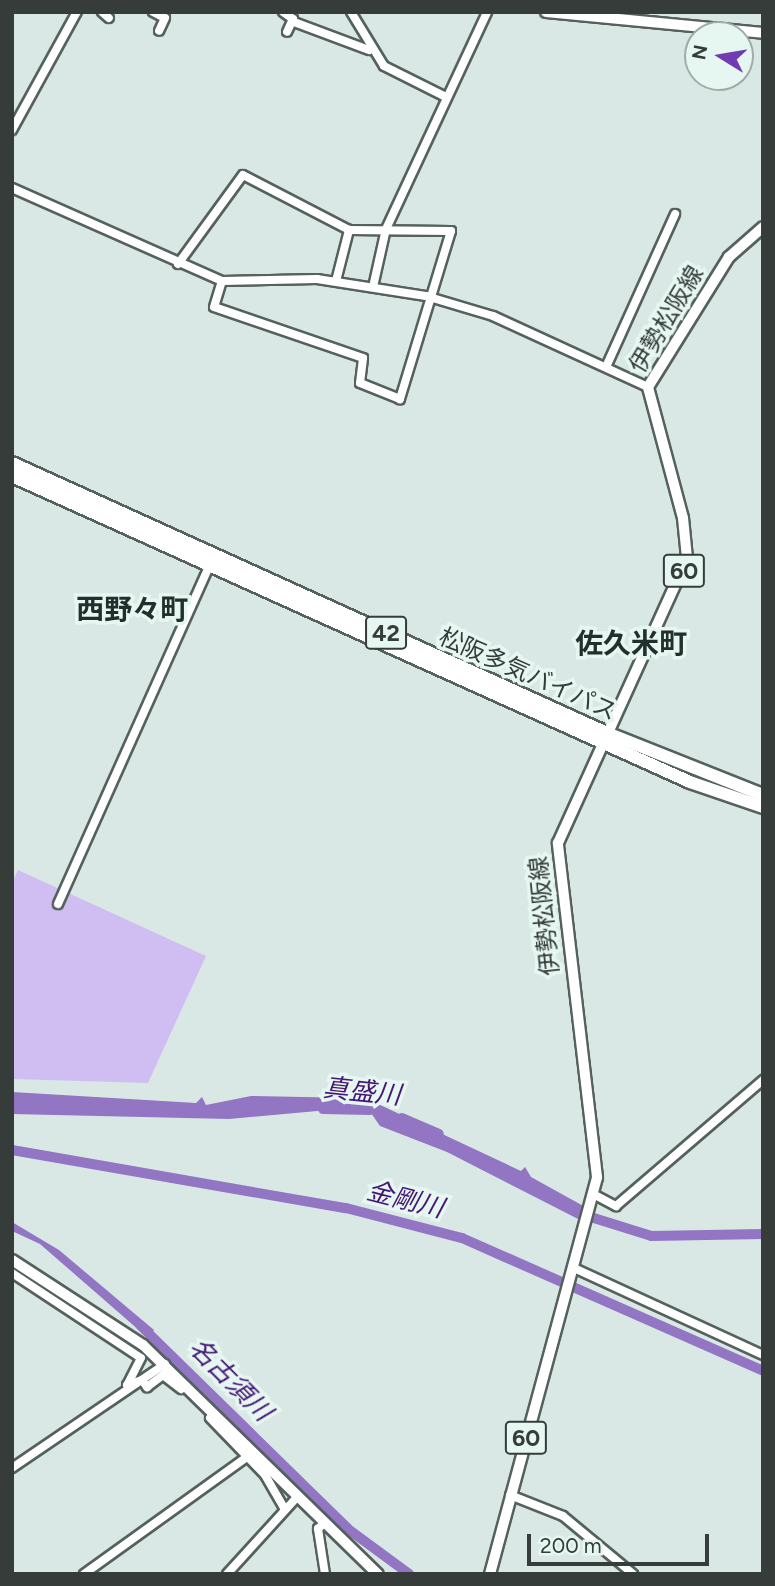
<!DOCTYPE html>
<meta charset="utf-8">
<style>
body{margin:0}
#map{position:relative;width:775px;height:1586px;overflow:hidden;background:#d9e8e4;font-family:Figtree,"Noto Sans JP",sans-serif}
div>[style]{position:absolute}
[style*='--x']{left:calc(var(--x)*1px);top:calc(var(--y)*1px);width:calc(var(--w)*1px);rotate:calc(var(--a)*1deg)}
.green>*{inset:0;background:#d0bef3}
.water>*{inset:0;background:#9275c3}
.river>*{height:10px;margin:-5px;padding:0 5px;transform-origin:5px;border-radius:5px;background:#9275c3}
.roads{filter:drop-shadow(2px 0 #54615d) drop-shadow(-2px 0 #54615d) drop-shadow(0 2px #54615d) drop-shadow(0 -2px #54615d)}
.minor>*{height:8px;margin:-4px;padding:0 4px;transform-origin:4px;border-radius:4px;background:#fff}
.major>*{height:10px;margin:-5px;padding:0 5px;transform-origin:5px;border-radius:5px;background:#fff}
.highway>*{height:12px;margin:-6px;padding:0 6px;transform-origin:6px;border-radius:6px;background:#fff}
span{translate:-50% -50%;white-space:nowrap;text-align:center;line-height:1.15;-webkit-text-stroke:7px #e6f6f1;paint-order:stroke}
.shield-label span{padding:2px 5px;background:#e6f6f1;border:2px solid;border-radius:5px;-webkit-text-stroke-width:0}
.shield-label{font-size:23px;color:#353c3a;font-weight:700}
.street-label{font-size:24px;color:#353c3a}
.water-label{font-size:26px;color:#441775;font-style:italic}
.quarter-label{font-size:28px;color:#232f2c;font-weight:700}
.frame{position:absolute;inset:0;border:14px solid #353c3a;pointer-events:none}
.north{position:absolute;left:684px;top:21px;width:70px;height:70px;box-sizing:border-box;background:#e6f6f1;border:2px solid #9faca8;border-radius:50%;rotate:281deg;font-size:19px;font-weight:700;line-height:28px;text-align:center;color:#353c3a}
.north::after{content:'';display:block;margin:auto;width:24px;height:32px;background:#713cb3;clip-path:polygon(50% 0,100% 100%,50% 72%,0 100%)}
.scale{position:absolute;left:527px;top:1534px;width:182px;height:32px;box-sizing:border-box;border:4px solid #353c3a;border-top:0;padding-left:9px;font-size:21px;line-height:24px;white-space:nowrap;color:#353c3a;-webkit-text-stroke:5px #e6f6f1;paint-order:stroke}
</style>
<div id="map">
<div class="green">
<div style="clip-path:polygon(18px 870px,206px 956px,148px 1083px,12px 1079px,12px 883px)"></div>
</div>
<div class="water">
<div style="clip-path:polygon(12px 1092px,196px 1103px,202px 1097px,206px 1105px,251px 1096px,353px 1098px,376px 1103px,521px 1171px,525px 1167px,531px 1177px,587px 1208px,584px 1222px,447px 1152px,380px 1126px,371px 1113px,350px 1108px,229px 1119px,12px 1114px)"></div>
<div style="clip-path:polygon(12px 1222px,59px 1250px,154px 1330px,148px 1338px,40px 1244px,12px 1231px)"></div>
</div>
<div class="river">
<div style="--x:323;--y:1109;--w:47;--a:1.2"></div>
<div style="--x:402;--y:1118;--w:40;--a:23.4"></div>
<div style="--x:12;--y:1150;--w:339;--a:9.9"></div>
<div style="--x:346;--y:1208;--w:120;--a:14.5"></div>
<div style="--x:462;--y:1238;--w:329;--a:23.8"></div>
<div style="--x:581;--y:1214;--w:73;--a:17.4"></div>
<div style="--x:651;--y:1236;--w:112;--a:-1"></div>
<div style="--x:140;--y:1325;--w:291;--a:44.4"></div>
<div style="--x:348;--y:1529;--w:76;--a:36.4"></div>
</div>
<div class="roads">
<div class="minor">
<div style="--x:102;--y:12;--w:9;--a:41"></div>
<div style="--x:153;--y:12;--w:13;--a:27"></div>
<div style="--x:165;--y:18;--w:14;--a:115"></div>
<div style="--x:283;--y:12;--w:12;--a:35"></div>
<div style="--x:293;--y:19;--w:14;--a:115"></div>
<div style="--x:351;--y:12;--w:63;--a:58.6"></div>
<div style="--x:384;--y:66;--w:69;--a:26.6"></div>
<div style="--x:294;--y:22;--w:80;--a:20.5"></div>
<div style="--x:12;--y:130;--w:135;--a:-61.2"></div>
<div style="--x:12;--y:188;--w:230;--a:23.9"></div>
<div style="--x:222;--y:281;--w:95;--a:-1.2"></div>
<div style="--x:317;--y:279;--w:110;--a:8.9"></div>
<div style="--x:426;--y:296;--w:70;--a:16.6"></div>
<div style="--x:493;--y:316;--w:170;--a:24.6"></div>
<div style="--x:178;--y:264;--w:110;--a:-53.9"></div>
<div style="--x:243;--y:175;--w:119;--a:27.4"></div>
<div style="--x:349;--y:230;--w:102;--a:0.6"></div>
<div style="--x:451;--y:231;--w:176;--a:106.9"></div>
<div style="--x:400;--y:399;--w:43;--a:-158.2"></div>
<div style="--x:360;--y:383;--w:25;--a:-83"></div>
<div style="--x:363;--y:358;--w:157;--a:-161.1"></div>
<div style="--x:214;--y:307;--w:27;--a:-73"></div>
<div style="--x:336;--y:281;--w:53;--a:-75.7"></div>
<div style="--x:373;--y:287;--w:59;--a:-77.4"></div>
<div style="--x:386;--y:229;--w:239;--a:-65"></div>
<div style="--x:606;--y:367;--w:168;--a:-65.7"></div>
<div style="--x:58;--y:904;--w:375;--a:-65.9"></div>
<div style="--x:595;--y:1195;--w:24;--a:28"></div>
<div style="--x:616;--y:1206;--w:194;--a:-40.6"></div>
<div style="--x:574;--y:1268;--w:208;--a:24.7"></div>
<div style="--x:12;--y:1273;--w:154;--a:33.4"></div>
<div style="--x:141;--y:1358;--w:30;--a:117"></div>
<div style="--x:127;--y:1385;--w:16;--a:-18"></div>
<div style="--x:142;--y:1380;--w:9;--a:54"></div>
<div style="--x:147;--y:1387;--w:20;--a:-37"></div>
<div style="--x:163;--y:1375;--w:23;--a:38"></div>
<div style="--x:210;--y:1418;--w:79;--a:46"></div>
<div style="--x:265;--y:1475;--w:39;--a:60"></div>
<div style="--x:12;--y:1468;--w:185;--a:-34.2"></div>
<div style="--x:510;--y:1495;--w:57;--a:21.6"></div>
<div style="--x:563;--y:1516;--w:91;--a:39.6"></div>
<div style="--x:84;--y:1574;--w:201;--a:-35.7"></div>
<div style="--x:227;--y:1574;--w:104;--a:-47.7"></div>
<div style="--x:325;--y:1574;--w:46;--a:-98.8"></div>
<div style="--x:318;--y:1529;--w:10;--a:-45"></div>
</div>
<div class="major">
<div style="--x:546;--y:12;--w:218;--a:5.5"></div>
<div style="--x:12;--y:1260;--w:156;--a:33"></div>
<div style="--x:143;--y:1345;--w:328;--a:44.3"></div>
<div style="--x:490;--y:1574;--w:411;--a:-74.9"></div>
<div style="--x:597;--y:1177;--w:336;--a:-96.7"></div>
<div style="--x:558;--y:843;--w:313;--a:-65.6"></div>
<div style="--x:687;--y:558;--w:40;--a:-95.7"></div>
<div style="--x:683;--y:518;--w:136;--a:-105"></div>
<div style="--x:648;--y:387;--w:153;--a:-58.1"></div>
<div style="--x:729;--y:257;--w:45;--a:-41.4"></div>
</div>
<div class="highway">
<div style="--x:12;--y:463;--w:653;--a:24.41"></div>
<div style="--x:607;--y:733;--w:168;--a:21.7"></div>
<div style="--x:12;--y:476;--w:744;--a:24.29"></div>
<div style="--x:690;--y:782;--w:77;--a:18.9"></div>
</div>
</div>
<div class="shield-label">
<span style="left:684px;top:571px">60</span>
<span style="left:386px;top:633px">42</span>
<span style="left:526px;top:1438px">60</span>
</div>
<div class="street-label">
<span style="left:666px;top:319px;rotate:-59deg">伊勢松阪線</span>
<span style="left:528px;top:674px;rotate:24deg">松阪多気バイパス</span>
<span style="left:544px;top:916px;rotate:-96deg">伊勢松阪線</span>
</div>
<div class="water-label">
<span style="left:362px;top:1092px;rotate:6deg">真盛川</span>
<span style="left:405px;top:1200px;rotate:14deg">金剛川</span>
<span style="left:230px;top:1380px;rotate:45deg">名古須川</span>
</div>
<div class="quarter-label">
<span style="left:132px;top:609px">西野々町</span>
<span style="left:631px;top:643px">佐久米町</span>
</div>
<div class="frame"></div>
<div class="north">N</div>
<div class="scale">200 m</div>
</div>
